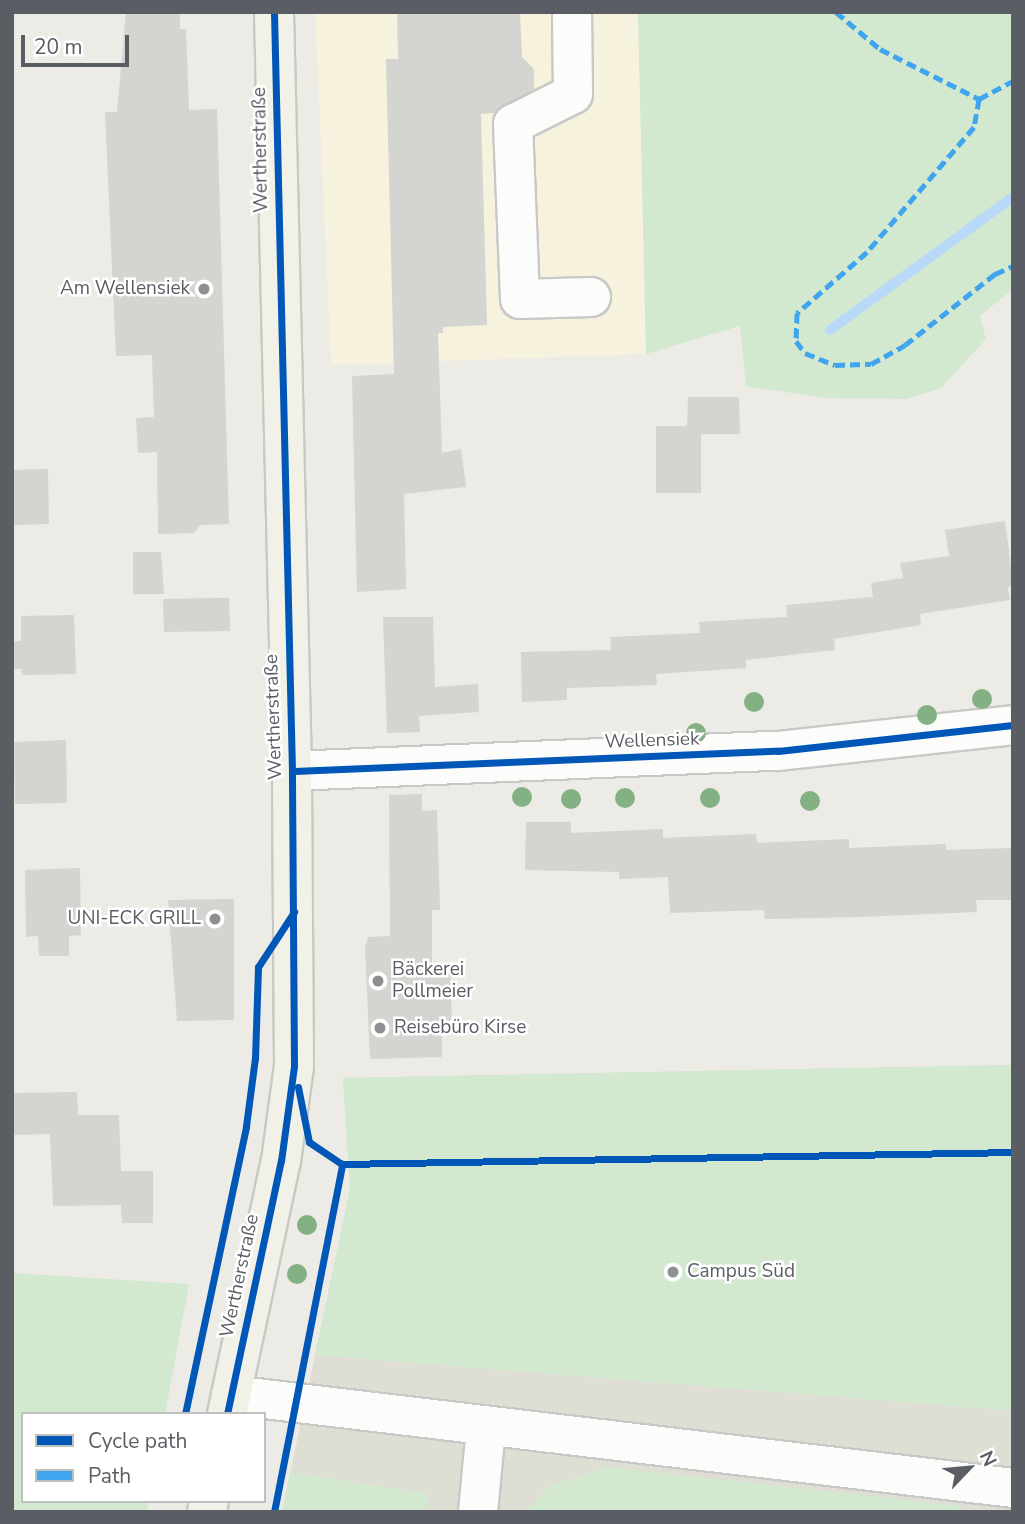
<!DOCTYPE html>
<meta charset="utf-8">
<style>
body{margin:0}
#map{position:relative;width:1025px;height:1524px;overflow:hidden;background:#ecebe5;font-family:"Nunito Sans",sans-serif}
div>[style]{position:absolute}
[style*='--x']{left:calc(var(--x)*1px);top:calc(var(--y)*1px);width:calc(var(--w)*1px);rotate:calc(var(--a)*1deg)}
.commercial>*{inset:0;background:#f6f2dd}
.education>*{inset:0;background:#deded5}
.green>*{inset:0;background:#d2e9d0}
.stream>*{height:10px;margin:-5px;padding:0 5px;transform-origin:5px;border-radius:5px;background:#b8d9f7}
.building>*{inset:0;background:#d4d4d0}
.roads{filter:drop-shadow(2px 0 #c8c9c7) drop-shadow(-2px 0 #c8c9c7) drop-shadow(0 2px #c8c9c7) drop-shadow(0 -2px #c8c9c7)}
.minor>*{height:38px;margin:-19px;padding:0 19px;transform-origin:19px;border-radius:19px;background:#fcfcfb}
.major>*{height:38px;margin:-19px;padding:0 19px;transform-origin:19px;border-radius:19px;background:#f2f1e7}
.quiet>*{height:5px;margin-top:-2.5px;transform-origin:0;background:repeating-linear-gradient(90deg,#40a5ee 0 10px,transparent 0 15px)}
.cycleway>*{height:7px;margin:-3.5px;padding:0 3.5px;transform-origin:3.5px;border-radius:3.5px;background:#0057b8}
.trees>*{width:20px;height:20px;margin:-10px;border-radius:50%;background:#83b184}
.dots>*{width:19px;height:19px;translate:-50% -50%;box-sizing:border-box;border:4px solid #fff;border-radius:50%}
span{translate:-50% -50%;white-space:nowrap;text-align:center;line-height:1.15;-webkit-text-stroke:5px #fff;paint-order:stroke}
.street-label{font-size:19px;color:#5a5e64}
.poi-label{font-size:19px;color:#5a5e64}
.right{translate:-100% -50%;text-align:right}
.left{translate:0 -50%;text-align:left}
.frame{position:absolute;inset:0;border:14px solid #5a5e64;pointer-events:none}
.legend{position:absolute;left:21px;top:1412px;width:245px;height:91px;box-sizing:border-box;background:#fff;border:2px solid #bdbfc1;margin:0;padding:9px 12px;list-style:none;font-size:21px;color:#5a5e64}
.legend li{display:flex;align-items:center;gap:14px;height:35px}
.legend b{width:35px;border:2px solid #bdbfc1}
.north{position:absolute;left:934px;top:1433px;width:70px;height:70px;-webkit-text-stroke:5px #fff;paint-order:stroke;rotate:64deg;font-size:19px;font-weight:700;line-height:28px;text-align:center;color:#5a5e64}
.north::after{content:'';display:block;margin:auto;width:24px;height:32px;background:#5a5e64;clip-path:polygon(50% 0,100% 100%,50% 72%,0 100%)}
.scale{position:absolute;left:21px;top:35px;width:108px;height:32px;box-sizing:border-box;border:4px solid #5a5e64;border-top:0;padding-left:9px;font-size:21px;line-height:24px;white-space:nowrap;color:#5a5e64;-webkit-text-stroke:5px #fff;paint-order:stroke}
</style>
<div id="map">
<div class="commercial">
<div style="clip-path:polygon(315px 12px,638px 12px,646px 354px,331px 365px)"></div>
</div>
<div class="education">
<div style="clip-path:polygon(1013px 1065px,1013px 1512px,282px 1512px,350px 1189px,343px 1078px)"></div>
</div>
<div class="green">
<div style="clip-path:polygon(638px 12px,1013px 12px,1013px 289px,980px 316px,986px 339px,941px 388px,907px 399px,826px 398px,746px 386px,740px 326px,646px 354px)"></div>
<div style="clip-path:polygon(1013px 1065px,1013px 1411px,315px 1355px,350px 1189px,343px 1078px)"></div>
<div style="clip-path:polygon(12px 1273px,189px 1284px,165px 1414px,23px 1414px,23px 1501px,149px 1501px,148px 1512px,12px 1512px)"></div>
<div style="clip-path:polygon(607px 1467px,962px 1506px,962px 1512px,525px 1512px,550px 1486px)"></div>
<div style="clip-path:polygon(290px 1472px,428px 1494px,426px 1512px,282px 1512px)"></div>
</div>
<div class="stream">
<div style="--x:830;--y:330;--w:226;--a:-36"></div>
</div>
<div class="building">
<div style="clip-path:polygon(126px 12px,180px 12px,180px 29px,186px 29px,189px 110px,217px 109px,229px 524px,200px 525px,194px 533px,158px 534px,157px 452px,138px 453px,136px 418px,154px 417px,152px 355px,116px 356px,105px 112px,117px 112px)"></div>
<div style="clip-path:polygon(397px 12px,520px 12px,522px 57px,534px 69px,534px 89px,494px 113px,481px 114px,487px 325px,443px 327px,443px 333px,438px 333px,442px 453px,461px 449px,466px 487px,404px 494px,406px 589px,357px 592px,352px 376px,394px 374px,386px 59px,398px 59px)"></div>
<div style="clip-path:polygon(688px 397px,739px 397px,740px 434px,701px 434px,701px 493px,656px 493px,656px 426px,687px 426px)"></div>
<div style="clip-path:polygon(48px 469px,49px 524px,12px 525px,12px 470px)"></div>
<div style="clip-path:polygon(1005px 521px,1013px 583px,1008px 588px,1010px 600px,920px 614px,921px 625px,834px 639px,835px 650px,746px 660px,746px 668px,656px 674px,657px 685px,567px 688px,567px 700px,522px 702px,521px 652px,611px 650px,610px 637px,700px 633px,699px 622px,787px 617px,786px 605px,873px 597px,871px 583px,903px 578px,900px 563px,949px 556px,945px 530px)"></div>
<div style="clip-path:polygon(133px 552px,161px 552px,164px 594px,133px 594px)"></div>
<div style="clip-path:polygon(212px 598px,229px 598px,230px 631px,164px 632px,163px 599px)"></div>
<div style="clip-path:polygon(74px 615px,76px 674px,22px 675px,22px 669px,12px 669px,12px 642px,21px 641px,21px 616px)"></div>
<div style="clip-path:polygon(383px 617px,433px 617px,435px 687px,478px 684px,479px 712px,419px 716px,420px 732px,387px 733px)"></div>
<div style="clip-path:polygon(66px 740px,67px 803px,15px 804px,14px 742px)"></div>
<div style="clip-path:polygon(422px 794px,422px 811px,437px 810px,440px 910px,432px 910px,432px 965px,450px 965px,452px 1026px,442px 1026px,442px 1057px,370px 1059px,365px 948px,368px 937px,390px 936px,389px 795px)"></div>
<div style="clip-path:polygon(526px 822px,571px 822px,571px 833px,663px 829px,663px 838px,756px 834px,757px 843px,849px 839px,849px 848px,946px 844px,946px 850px,1013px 848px,1013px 900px,976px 900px,977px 912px,861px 917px,765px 919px,764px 910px,670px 913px,668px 877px,619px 879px,619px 872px,525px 870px)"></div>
<div style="clip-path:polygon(80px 868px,81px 935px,69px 936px,69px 956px,39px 956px,38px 936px,26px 937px,25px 870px)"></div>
<div style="clip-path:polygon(234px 899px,234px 1020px,177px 1021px,168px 900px)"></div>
<div style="clip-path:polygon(77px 1092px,78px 1115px,119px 1115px,121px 1171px,153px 1171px,153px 1223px,122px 1223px,121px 1205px,53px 1206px,50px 1134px,12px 1135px,12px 1093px)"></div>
</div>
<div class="roads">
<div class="minor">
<div style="--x:572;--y:12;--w:82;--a:89.3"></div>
<div style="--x:573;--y:94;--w:67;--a:153.4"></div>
<div style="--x:513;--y:124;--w:175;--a:87.7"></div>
<div style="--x:520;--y:299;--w:71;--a:-1.6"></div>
<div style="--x:292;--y:771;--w:486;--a:-2.4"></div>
<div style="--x:778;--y:751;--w:236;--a:-6.3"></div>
<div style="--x:231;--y:1395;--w:788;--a:6.78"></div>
<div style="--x:478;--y:1512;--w:84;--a:-84.6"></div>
</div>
<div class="major">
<div style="--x:227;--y:1414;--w:259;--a:-78"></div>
<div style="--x:281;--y:1161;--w:96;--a:-82.2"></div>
<div style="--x:294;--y:1066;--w:295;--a:-90.4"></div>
<div style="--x:292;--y:771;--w:759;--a:-91.36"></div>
<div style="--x:207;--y:1512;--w:11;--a:-80"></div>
</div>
</div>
<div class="quiet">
<div style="--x:836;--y:12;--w:57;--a:40.1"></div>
<div style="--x:880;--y:49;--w:111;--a:26.8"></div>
<div style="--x:979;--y:99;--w:38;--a:-28"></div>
<div style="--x:979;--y:99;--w:28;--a:100"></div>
<div style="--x:974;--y:127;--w:165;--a:130.6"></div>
<div style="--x:867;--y:252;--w:93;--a:138.9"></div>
<div style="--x:797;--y:313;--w:28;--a:92"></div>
<div style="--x:796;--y:341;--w:15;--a:53"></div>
<div style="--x:805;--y:353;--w:32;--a:22"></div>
<div style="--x:835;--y:365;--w:36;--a:-2"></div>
<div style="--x:871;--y:364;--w:39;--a:-29"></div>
<div style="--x:905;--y:345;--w:115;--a:-38.3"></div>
<div style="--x:995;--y:274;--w:20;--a:-24"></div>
</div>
<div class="cycleway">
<div style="--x:292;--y:771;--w:486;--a:-2.4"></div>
<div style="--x:778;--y:751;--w:236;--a:-6.3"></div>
<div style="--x:298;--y:1087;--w:56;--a:78.7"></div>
<div style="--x:309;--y:1142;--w:40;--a:34"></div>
<div style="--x:342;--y:1164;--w:671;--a:-1.02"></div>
<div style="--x:185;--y:1414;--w:294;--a:-78"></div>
<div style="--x:246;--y:1126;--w:69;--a:-82.5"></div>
<div style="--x:255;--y:1058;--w:91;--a:-88.1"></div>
<div style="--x:258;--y:967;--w:66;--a:-56.8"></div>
<div style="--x:227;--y:1414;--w:259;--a:-78"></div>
<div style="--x:281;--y:1161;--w:96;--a:-82.2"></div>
<div style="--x:294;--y:1066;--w:295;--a:-90.4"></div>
<div style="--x:292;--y:771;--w:759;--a:-91.36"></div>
<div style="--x:274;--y:1512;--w:355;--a:-78.9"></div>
</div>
<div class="trees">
<div style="left:982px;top:699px"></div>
<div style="left:754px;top:702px"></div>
<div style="left:927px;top:715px"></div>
<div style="left:696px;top:733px"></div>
<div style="left:522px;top:797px"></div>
<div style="left:625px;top:798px"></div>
<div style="left:710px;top:798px"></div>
<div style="left:571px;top:799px"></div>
<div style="left:810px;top:801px"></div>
<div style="left:307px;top:1225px"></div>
<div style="left:297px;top:1274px"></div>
</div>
<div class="dots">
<div style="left:204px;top:289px;background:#8d8f91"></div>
<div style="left:215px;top:919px;background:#8d8f91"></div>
<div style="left:378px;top:981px;background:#8d8f91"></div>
<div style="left:380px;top:1028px;background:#8d8f91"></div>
<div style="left:673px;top:1272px;background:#8d8f91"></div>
</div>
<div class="street-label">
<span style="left:261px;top:150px;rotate:-91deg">Wertherstraße</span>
<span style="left:274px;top:717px;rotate:-92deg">Wertherstraße</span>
<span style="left:652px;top:741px;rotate:-2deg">Wellensiek</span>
<span style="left:240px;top:1276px;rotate:-78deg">Wertherstraße</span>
</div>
<div class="poi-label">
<span class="right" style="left:190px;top:289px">Am Wellensiek</span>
<span class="right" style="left:201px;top:919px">UNI-ECK GRILL</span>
<span class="left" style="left:392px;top:981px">Bäckerei<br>Pollmeier</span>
<span class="left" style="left:394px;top:1028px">Reisebüro Kirse</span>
<span class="left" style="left:687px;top:1272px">Campus Süd</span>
</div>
<div class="frame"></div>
<ul class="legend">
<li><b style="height:9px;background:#0057b8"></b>Cycle path</li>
<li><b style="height:9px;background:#40a5ee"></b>Path</li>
</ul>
<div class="north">N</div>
<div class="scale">20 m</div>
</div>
